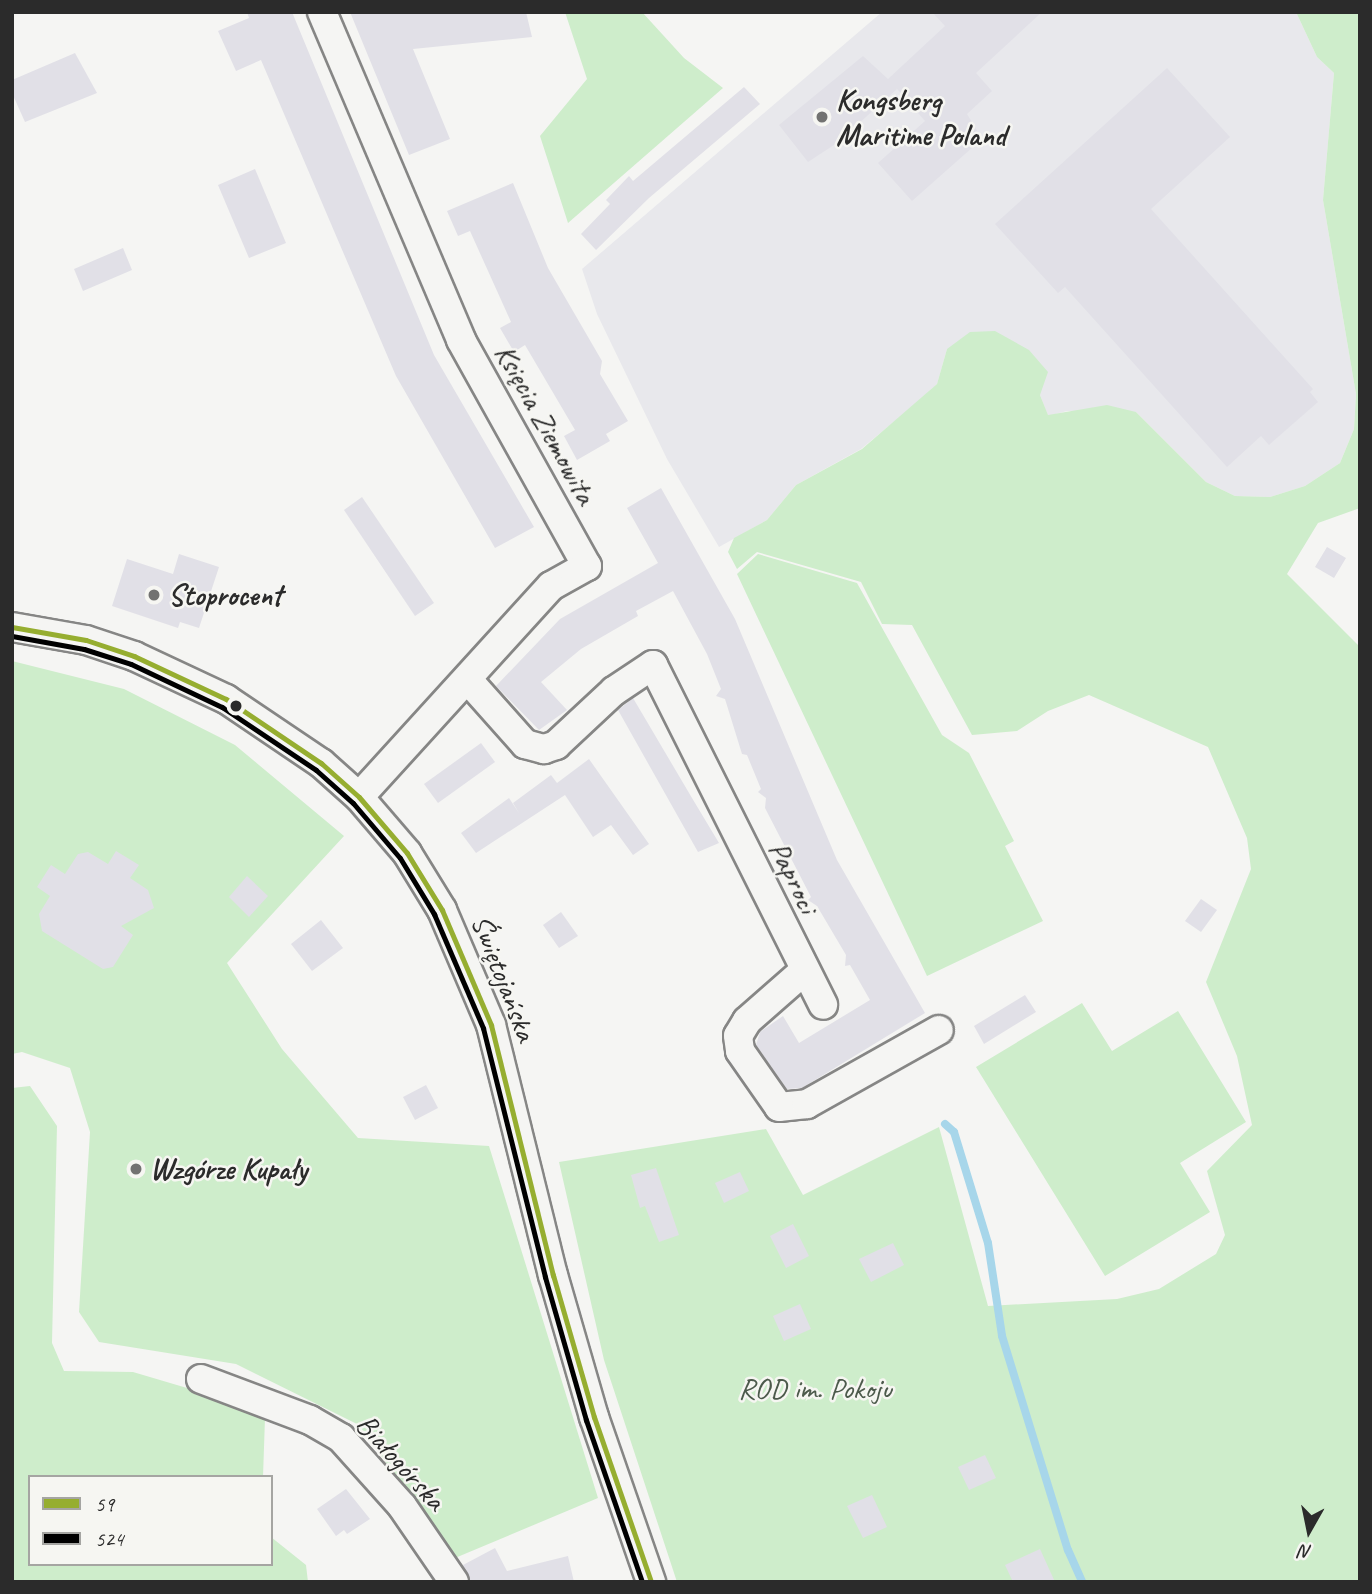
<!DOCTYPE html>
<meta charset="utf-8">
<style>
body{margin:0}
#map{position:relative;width:1372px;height:1594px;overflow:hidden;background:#f5f5f3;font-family:Caveat,sans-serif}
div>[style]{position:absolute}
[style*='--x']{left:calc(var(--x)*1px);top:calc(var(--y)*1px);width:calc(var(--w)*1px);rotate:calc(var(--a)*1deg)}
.built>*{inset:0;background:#e8e8ec}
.green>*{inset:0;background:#ceedcb}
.stream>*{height:8px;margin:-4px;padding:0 4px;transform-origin:4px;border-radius:4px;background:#a7d6ea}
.building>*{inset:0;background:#e1e0e7}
.roads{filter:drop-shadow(2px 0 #868685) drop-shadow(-2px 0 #868685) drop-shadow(0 2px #868685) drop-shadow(0 -2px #868685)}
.minor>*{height:28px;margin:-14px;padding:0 14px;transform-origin:14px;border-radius:14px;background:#f5f5f3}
.bus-1>*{height:5px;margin:-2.5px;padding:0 2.5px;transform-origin:2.5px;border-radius:2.5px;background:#96ae30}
.bus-2>*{height:5px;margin:-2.5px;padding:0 2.5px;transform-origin:2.5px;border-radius:2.5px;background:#000}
.dots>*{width:19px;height:19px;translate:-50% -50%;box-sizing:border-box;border:4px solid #f6f6f2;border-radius:50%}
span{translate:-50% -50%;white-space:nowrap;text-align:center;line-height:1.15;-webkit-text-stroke:5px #f6f6f2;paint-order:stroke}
.poi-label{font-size:30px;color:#2b2b2b;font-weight:700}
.left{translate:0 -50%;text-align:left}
.street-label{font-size:30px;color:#2b2b2b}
.park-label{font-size:30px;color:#4c5a4b}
.frame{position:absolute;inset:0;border:14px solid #2b2b2b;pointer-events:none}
.legend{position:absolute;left:28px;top:1475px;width:245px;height:91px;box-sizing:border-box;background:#f6f6f2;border:2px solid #a5a5a2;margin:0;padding:9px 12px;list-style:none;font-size:21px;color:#2b2b2b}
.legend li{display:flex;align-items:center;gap:14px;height:35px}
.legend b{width:35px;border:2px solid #a5a5a2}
.north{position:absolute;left:1274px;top:1496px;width:70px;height:70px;-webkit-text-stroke:5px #f6f6f2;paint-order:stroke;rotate:189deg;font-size:19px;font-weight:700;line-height:28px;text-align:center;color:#2b2b2b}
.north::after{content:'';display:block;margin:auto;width:24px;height:32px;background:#2b2b2b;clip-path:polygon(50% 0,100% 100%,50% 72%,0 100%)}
</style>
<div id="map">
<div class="built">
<div style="clip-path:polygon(882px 12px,1296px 12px,1317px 57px,1334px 73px,1323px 200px,1356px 394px,1354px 429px,1340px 463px,1305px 486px,1270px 497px,1235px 496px,1206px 482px,1136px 412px,1067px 411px,1048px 416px,1040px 395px,947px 349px,937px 384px,913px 406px,861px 449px,796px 485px,767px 520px,719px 547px,667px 459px,597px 314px,582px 269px)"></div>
</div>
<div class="green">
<div style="clip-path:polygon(565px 12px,642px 12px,684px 58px,723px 88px,568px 223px,540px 136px,587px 79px)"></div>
<div style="clip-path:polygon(1296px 12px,1360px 12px,1360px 508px,1318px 523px,1287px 574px,1360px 647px,1360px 1582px,677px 1582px,604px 1360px,559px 1162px,766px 1129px,803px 1195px,939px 1127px,988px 1306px,1117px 1299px,1159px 1289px,1216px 1254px,1225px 1235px,1207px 1171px,1252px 1125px,1237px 1056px,1206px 982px,1251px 869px,1247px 838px,1208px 747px,1089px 695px,1048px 711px,1017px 731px,972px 735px,912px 625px,882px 624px,861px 582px,757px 552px,737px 569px,728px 552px,734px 538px,767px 520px,796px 485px,862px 449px,937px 384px,947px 349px,970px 332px,995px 331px,1029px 350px,1048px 372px,1040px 395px,1048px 415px,1107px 405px,1136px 412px,1206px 482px,1235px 496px,1270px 497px,1305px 486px,1340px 463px,1354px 429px,1356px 394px,1323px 200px,1334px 73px,1317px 57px)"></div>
<div style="clip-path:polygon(758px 554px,857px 583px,942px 735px,969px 753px,1014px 841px,1005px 846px,1043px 921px,927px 976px,737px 574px)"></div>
<div style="clip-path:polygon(12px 661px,124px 689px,235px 745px,344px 836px,227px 963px,282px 1049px,358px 1138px,489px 1146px,598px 1498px,455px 1558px,359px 1425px,236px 1364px,99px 1342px,79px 1312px,90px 1132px,70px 1068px,22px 1052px,12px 1054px)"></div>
<div style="clip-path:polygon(1082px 1003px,1112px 1051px,1178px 1011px,1246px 1122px,1180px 1163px,1210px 1212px,1105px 1276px,976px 1067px)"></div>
<div style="clip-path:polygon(30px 1086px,57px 1126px,52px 1343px,64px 1371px,133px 1372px,214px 1396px,265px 1418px,263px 1477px,30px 1477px,30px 1564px,271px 1564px,271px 1537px,306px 1565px,308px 1582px,12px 1582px,12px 1088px)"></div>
</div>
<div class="stream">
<div style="--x:945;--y:1124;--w:12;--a:42"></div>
<div style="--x:954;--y:1132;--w:116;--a:73"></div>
<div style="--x:988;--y:1243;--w:94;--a:81.4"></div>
<div style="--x:1002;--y:1336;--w:224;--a:72.9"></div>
<div style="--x:1068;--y:1550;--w:35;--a:66"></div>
</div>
<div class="building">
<div style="clip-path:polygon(247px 12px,292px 12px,434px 355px,534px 527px,495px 548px,396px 376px,261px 60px,236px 71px,218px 31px,249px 18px)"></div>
<div style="clip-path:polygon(350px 12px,526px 12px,532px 37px,413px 49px,450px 139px,409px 155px)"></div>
<div style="clip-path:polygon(932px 12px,1042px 12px,976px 73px,992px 91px,967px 114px,982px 139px,912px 201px,878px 163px,925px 121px,891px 82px,897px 89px,837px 143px,808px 162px,779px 125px,863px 56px,888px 79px,945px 26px)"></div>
<div style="clip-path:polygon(75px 53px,97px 93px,25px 122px,12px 93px,12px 80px)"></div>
<div style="clip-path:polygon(1167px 68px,1230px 137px,1151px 209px,1313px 389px,1310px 392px,1318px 402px,1269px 445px,1261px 436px,1227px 467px,1065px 287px,1058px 293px,995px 224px)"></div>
<div style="clip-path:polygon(744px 87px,760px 104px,649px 198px,596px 250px,581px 234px,610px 204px,606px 200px,629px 176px,633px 181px)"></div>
<div style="clip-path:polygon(255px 169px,286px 243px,249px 258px,218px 185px)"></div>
<div style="clip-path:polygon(513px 183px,548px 268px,602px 361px,600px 374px,628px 421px,606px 434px,610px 441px,577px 460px,564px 436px,575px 430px,525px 345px,514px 352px,500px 328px,511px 322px,470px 231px,458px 236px,447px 211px)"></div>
<div style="clip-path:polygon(123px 248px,132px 270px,83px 291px,74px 269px)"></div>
<div style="clip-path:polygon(661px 488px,735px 619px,837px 860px,925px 1013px,802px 1088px,787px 1089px,756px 1045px,760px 1032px,783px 1016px,799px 1043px,870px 1000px,850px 965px,845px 966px,846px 955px,817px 906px,808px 900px,811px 897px,765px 808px,766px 798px,758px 792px,761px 789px,747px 755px,742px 754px,725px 699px,716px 696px,721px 689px,707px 654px,673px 591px,636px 611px,638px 616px,581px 649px,541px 682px,567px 710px,539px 730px,496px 686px,560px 619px,658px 563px,627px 508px)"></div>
<div style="clip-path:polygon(362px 497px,434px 603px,415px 616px,344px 510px)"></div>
<div style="clip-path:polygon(1327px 547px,1346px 558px,1334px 578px,1315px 567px)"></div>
<div style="clip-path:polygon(179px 554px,219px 567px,199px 628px,180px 622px,178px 628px,112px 606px,127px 559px,173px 574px)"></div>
<div style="clip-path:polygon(633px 698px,692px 798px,719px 843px,698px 852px,618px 710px)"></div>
<div style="clip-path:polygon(481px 743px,495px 762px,438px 803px,424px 784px)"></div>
<div style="clip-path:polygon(589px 759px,649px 844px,633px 855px,611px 825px,593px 837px,565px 795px,476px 853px,461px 833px,509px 798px,519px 813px,513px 803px,551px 775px,557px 783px)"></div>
<div style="clip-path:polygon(116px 851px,139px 865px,130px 878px,148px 890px,154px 908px,121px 926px,133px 935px,113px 967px,103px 969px,42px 931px,39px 914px,50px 896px,37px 887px,51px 865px,65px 874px,78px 854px,88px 852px,108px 864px)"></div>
<div style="clip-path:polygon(247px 876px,268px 896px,249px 917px,229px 897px)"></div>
<div style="clip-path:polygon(1201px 899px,1217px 910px,1201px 932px,1185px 921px)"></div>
<div style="clip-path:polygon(561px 912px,578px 936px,559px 948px,543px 925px)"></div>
<div style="clip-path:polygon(321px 920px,343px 948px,312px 971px,291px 944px)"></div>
<div style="clip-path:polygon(1025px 995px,1036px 1012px,984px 1044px,974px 1026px)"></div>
<div style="clip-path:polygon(426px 1085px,438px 1108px,415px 1120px,403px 1097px)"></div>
<div style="clip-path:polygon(656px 1168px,679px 1235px,659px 1242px,645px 1206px,640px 1208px,631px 1175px)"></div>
<div style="clip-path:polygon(740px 1172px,749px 1191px,724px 1203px,715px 1183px)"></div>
<div style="clip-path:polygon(793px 1224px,809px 1256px,786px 1268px,770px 1236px)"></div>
<div style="clip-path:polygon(893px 1243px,904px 1265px,871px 1282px,859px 1259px)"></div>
<div style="clip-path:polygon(800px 1304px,811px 1329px,784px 1341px,773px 1316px)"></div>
<div style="clip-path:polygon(985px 1455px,996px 1478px,969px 1490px,958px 1467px)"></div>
<div style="clip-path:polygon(346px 1489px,370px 1519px,347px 1534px,344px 1530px,336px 1536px,317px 1509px)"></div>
<div style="clip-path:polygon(872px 1495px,887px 1527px,863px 1538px,847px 1506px)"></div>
<div style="clip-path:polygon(495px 1548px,507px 1571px,568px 1556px,574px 1582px,470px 1582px,463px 1565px)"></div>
<div style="clip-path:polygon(1040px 1549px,1055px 1582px,1013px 1582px,1005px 1565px)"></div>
</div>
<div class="roads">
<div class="minor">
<div style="--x:322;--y:12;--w:356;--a:67"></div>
<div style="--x:461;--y:340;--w:259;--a:60.9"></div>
<div style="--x:587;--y:566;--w:41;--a:150.9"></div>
<div style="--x:551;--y:586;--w:285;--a:132.3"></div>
<div style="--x:12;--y:627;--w:75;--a:10"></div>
<div style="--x:86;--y:640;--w:51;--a:18.4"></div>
<div style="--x:134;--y:656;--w:102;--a:25.1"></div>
<div style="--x:226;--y:699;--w:115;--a:34"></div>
<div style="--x:321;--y:763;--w:51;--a:41.8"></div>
<div style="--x:359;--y:797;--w:74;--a:49.4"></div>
<div style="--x:407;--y:853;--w:67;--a:58.4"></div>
<div style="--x:442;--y:910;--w:125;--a:66.9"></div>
<div style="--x:491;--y:1025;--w:258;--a:76.1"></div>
<div style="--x:553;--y:1275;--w:148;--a:73.9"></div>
<div style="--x:594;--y:1417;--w:175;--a:70.9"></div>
<div style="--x:468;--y:680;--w:86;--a:48.3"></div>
<div style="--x:525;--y:744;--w:20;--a:15"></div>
<div style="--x:544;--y:749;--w:13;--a:-18"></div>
<div style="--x:556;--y:745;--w:79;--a:-43"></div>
<div style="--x:614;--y:691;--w:47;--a:-33.7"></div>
<div style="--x:653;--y:665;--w:380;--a:63.4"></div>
<div style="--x:805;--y:970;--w:77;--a:138.7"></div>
<div style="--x:747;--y:1021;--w:17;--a:121"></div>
<div style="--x:738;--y:1036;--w:15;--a:82"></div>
<div style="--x:740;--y:1051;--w:68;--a:55.1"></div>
<div style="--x:779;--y:1107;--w:28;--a:-6"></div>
<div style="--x:807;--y:1104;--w:151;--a:-29.3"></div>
<div style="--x:201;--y:1379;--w:116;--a:20.6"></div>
<div style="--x:310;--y:1420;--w:36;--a:30"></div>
<div style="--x:341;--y:1438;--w:91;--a:48.1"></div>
<div style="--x:402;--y:1506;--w:92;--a:55.6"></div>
</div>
</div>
<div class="bus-1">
<div style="--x:12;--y:627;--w:75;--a:10"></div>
<div style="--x:86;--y:640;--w:51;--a:18.4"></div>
<div style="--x:134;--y:656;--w:102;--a:25.1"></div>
<div style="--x:226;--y:699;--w:115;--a:34"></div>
<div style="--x:321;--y:763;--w:51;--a:41.8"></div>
<div style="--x:359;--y:797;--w:74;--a:49.4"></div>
<div style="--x:407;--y:853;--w:67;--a:58.4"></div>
<div style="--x:442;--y:910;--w:125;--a:66.9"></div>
<div style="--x:491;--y:1025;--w:258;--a:76.1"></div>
<div style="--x:553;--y:1275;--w:148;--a:73.9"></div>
<div style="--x:594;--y:1417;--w:175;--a:70.9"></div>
</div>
<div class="bus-2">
<div style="--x:12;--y:636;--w:73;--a:10.2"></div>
<div style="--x:84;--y:649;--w:49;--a:17.7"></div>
<div style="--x:131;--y:664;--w:101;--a:25.3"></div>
<div style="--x:222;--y:707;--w:113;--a:33.8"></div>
<div style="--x:316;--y:770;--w:50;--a:41.7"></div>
<div style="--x:353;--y:803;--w:72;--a:49.5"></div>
<div style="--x:400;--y:858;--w:66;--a:58.7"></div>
<div style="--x:434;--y:914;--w:124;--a:66.7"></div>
<div style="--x:483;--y:1028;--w:257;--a:76"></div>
<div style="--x:545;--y:1277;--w:149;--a:74"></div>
<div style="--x:586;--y:1420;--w:171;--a:70.9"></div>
</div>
<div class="dots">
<div style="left:822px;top:117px;background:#727271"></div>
<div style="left:154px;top:595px;background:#727271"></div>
<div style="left:236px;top:706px;background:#2b2b2b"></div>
<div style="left:136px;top:1169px;background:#727271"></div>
</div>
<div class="poi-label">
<span class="left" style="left:836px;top:117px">Kongsberg<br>Maritime Poland</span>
<span class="left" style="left:168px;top:595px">Stoprocent</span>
<span class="left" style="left:150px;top:1169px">Wzgórze Kupały</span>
</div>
<div class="street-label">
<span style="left:546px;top:424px;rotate:61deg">Księcia Ziemowita</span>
<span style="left:794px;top:877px;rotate:64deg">Paproci</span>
<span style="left:504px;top:978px;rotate:69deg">Świętojańska</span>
<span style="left:401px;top:1462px;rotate:48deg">Białogórska</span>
</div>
<div class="park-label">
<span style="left:815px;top:1388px">ROD im. Pokoju</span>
</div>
<div class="frame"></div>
<ul class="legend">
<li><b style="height:9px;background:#96ae30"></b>59</li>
<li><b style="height:9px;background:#000"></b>524</li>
</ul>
<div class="north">N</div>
</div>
